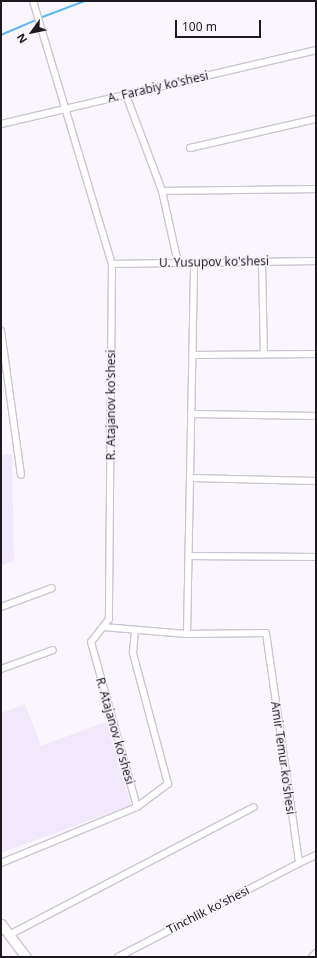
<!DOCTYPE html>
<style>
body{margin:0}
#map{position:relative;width:317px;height:958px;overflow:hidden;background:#faf6ff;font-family:"Noto Sans",sans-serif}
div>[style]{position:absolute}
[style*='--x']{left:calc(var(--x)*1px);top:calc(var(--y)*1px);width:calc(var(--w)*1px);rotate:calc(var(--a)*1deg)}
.built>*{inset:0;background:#f1e9fb}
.stream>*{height:1.5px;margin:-0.75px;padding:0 0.75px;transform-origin:0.75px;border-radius:0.75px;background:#5cb5f5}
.roads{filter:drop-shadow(1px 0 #cbc6d1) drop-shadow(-1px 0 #cbc6d1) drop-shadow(0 1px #cbc6d1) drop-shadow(0 -1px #cbc6d1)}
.street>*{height:6px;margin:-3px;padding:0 3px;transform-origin:3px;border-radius:3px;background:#fff}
.secondary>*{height:9px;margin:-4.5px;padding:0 4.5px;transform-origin:4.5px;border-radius:4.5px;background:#fff}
span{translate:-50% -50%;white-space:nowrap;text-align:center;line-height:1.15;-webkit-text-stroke:3px #faf6ff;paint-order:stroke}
.street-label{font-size:12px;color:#1c1a1e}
.frame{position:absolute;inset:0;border:2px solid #1c1a1e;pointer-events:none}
.north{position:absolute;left:12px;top:12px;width:40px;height:40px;-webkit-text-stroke:3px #faf6ff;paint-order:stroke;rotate:237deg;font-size:11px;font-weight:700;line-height:16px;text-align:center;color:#1c1a1e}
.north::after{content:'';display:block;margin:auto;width:14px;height:18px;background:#1c1a1e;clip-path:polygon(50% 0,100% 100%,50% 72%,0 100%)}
.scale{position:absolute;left:175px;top:20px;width:86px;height:18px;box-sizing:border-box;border:2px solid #1c1a1e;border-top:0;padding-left:5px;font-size:12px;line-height:14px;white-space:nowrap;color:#1c1a1e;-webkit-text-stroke:3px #faf6ff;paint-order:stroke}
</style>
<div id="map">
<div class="built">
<div style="clip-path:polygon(12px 454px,14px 561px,1px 566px,1px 455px)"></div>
<div style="clip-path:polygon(25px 704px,41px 746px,108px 721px,131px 805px,1px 853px,1px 713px)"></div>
</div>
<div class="stream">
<div style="--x:40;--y:18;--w:48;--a:-20.7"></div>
<div style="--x:1;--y:35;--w:38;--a:-23"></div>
</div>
<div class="roads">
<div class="street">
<div style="--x:33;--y:1;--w:275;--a:73.3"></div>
<div style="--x:112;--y:264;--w:355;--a:90.5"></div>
<div style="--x:109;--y:619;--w:29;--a:128"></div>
<div style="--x:91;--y:642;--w:171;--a:74.4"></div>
<div style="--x:126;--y:95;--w:103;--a:69.4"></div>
<div style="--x:162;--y:191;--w:74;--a:77.5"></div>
<div style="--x:1;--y:124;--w:324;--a:-13.2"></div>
<div style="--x:190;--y:148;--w:129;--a:-13"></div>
<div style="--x:162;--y:191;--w:154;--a:-0.7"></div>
<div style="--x:262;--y:262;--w:92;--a:88.8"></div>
<div style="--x:112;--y:264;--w:204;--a:-0.8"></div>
<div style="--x:1;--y:331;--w:145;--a:82.1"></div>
<div style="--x:192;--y:355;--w:124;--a:-0.5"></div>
<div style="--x:191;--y:414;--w:125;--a:0.9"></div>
<div style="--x:190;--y:478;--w:126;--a:1.4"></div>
<div style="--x:189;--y:556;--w:127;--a:0.5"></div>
<div style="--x:1;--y:607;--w:54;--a:-20.4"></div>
<div style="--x:103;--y:627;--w:84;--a:4.8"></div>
<div style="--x:187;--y:634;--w:79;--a:-0.7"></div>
<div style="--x:266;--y:633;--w:232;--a:81.8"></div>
<div style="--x:299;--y:863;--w:19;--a:-25"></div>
<div style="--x:187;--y:634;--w:371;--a:-88.9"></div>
<div style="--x:1;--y:669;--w:55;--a:-20.1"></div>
<div style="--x:1;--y:863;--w:147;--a:-22.4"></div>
<div style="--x:137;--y:807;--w:39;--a:-37"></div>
<div style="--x:168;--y:784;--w:136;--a:-105"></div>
<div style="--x:133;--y:653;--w:23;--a:-85"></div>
<div style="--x:9;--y:935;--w:276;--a:-27.6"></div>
<div style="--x:118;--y:957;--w:204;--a:-27.4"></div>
<div style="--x:312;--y:957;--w:6;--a:-45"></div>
</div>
<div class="secondary">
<div style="--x:1;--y:924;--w:41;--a:52.9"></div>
</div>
</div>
<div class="street-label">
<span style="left:158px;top:87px;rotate:-13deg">A. Farabiy ko'shesi</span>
<span style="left:214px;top:262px;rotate:-1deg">U. Yusupov ko'shesi</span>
<span style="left:111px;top:405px;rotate:-90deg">R. Atajanov ko'shesi</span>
<span style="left:115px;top:731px;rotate:74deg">R. Atajanov ko'shesi</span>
<span style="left:283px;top:758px;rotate:82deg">Amir Temur ko'shesi</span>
<span style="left:208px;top:910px;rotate:-27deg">Tinchlik ko'shesi</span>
</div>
<div class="frame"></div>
<div class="north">N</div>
<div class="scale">100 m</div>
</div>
